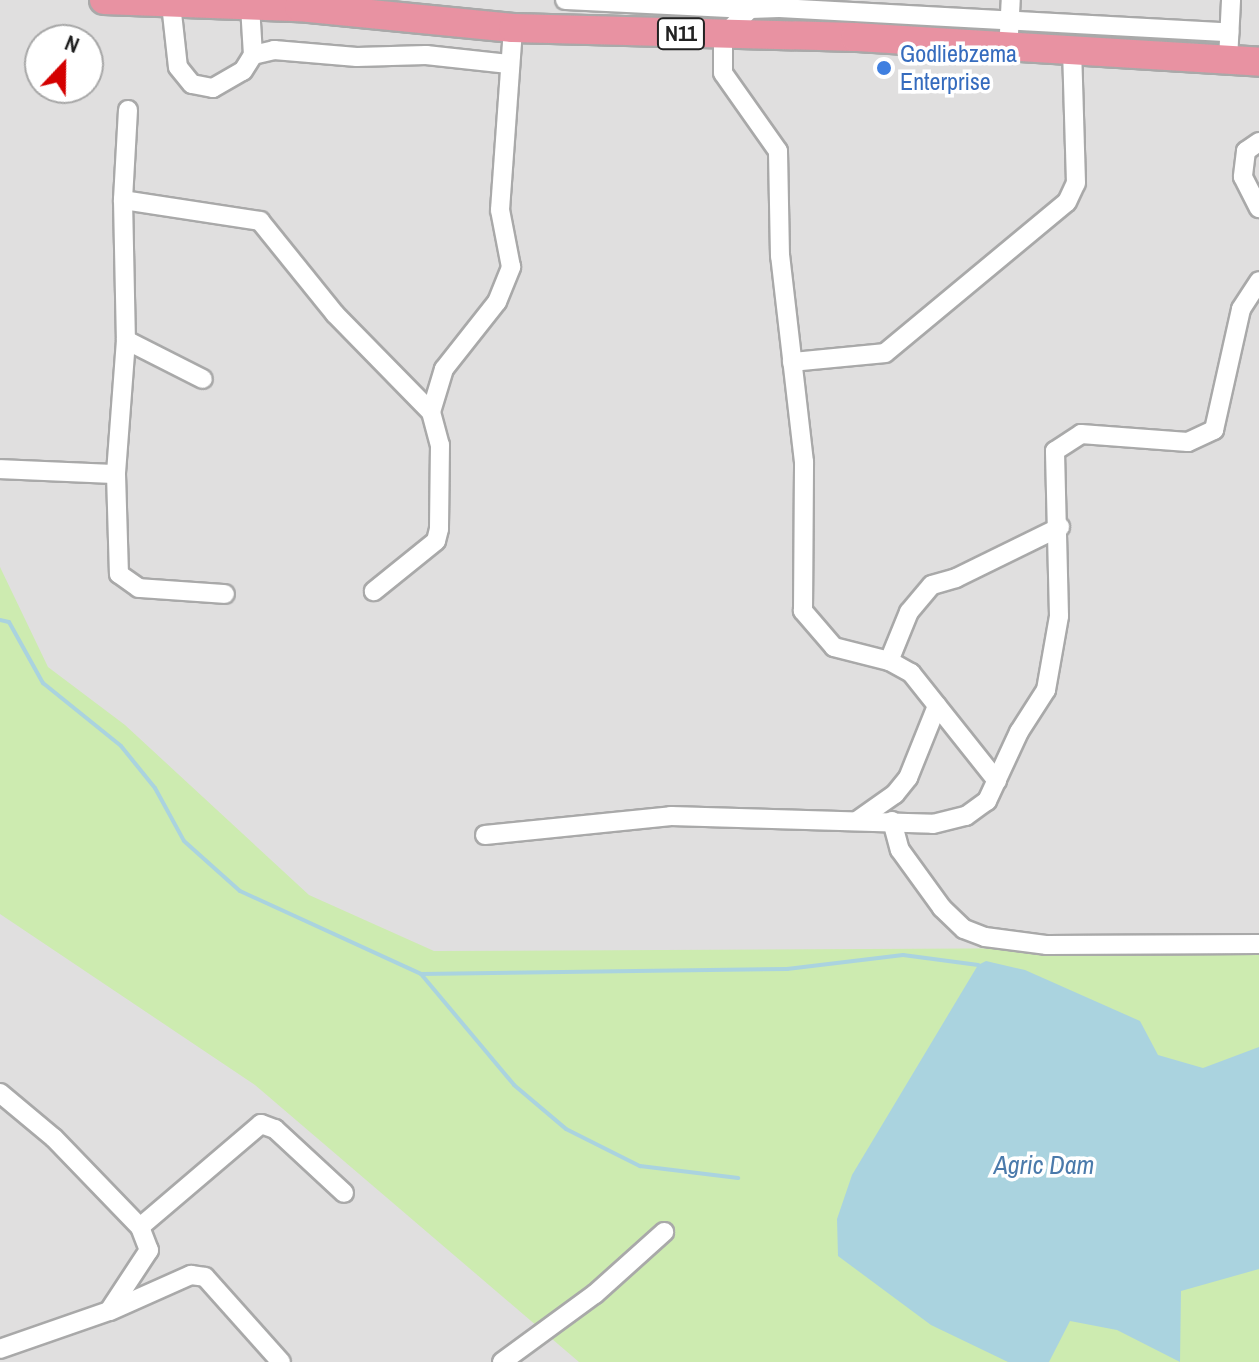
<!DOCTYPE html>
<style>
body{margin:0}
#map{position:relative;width:1259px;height:1362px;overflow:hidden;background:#f2efe9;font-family:"Archivo Narrow",sans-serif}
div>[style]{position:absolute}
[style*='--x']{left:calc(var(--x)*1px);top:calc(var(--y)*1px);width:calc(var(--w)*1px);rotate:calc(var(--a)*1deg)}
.residential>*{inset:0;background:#e0dfdf}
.grass>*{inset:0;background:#cdebb0}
.water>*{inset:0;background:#aad3df}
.stream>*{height:4px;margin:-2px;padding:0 2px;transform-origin:2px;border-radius:2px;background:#aad3df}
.roads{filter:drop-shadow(2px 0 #a9a9a9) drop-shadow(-2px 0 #a9a9a9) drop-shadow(0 2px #a9a9a9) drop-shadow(0 -2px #a9a9a9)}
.minor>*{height:18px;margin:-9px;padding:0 9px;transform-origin:9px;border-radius:9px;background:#fff}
.highway>*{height:28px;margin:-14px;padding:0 14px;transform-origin:14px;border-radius:14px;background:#e892a2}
.dots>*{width:22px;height:22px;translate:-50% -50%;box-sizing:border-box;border:4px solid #fff;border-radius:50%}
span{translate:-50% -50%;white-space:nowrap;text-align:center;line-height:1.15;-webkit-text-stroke:7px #fff;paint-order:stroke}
.shield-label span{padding:2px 6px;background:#fff;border:2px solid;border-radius:6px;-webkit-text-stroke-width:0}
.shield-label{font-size:22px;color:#222;font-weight:700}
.shop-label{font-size:24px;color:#366cbe}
.left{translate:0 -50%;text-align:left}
.water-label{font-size:26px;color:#4a7aab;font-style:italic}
.north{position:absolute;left:24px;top:24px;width:80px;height:80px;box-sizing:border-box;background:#fff;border:2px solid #a7a7a7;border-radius:50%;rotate:22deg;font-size:22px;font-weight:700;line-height:32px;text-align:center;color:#222}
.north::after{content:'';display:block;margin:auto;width:28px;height:36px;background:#d40000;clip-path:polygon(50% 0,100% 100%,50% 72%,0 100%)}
</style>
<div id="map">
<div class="residential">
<div style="clip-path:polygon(evenodd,0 0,1259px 0,1259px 1362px,0 1362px,0 0,40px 40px,88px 40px,88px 88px,40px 88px,40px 40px)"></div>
</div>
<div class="grass">
<div style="clip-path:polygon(0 567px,48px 667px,125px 725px,309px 895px,434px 951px,1259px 947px,1259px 1362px,579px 1362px,255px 1085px,0 914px)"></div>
</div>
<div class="water">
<div style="clip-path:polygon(986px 961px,1025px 970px,1140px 1021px,1158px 1055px,1203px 1068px,1259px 1047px,1259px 1269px,1181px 1291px,1180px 1362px,1117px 1330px,1070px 1321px,1049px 1362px,1008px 1362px,931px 1325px,838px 1256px,837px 1219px,852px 1175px,978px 965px)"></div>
</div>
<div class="stream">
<div style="--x:0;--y:620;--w:9;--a:13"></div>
<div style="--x:9;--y:622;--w:70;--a:60.9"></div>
<div style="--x:43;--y:683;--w:100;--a:38.9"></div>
<div style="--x:121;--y:746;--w:54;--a:51"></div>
<div style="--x:155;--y:788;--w:60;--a:61.3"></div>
<div style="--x:184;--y:841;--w:75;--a:41.8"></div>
<div style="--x:240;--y:891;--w:199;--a:24.6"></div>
<div style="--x:421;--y:974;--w:366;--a:-0.8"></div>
<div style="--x:787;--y:969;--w:117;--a:-6.9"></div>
<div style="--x:903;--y:955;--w:76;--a:7.6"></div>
<div style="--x:421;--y:974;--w:145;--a:50"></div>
<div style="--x:514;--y:1085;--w:68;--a:40.2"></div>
<div style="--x:566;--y:1129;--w:83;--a:26.6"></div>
<div style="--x:640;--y:1166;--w:99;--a:7"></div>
</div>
<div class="roads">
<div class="minor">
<div style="--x:565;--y:0;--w:185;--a:2.8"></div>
<div style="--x:171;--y:4;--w:63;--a:83.7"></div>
<div style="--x:178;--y:67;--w:22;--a:51"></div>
<div style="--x:192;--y:84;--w:21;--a:11"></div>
<div style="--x:213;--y:88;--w:34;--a:-30"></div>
<div style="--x:243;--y:71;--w:19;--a:-58"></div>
<div style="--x:253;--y:55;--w:22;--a:-13"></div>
<div style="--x:274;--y:50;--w:83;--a:4.8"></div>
<div style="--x:357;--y:57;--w:69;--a:-1.7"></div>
<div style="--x:426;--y:55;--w:83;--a:6.2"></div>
<div style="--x:250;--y:6;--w:49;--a:86.5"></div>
<div style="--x:1009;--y:33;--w:33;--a:-87"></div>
<div style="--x:1228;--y:60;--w:60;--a:-87.1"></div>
<div style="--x:128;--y:110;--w:90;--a:93.2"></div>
<div style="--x:123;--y:200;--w:140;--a:88.8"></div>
<div style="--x:126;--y:340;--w:134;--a:94.3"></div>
<div style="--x:116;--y:474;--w:100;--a:88.3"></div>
<div style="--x:119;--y:574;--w:24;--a:35"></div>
<div style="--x:139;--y:588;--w:86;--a:4"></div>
<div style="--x:1259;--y:142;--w:16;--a:145"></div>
<div style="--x:1246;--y:151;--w:26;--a:97"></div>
<div style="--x:1243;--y:177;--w:35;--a:63"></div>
<div style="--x:123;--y:200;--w:139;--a:8.7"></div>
<div style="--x:260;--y:221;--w:119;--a:51.1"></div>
<div style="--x:335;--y:314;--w:137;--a:45.6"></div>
<div style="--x:431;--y:412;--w:34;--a:75"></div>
<div style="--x:440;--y:445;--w:84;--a:90.7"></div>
<div style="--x:439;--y:529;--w:12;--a:104"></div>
<div style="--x:436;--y:541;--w:80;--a:141.1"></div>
<div style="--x:126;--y:340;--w:86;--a:26.9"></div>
<div style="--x:792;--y:362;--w:93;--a:-5.5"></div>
<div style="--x:885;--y:353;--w:236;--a:-39.7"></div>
<div style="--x:1067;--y:202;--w:21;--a:-65"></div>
<div style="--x:1076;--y:183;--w:135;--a:-91.7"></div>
<div style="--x:431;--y:412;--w:45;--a:-73.2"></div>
<div style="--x:444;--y:369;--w:85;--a:-51.7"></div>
<div style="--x:497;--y:302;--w:38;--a:-68"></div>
<div style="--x:511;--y:267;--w:58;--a:-100.9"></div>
<div style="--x:500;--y:210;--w:182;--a:-85.9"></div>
<div style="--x:0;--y:469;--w:116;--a:2.5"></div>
<div style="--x:889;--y:661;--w:53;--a:-67.8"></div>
<div style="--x:909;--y:612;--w:35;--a:-50"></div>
<div style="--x:932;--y:585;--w:25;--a:-16"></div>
<div style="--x:956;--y:578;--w:116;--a:-26.1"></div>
<div style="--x:997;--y:781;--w:138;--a:-128.5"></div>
<div style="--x:911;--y:673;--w:25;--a:-151"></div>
<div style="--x:889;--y:661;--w:57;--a:-165.7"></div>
<div style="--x:834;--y:647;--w:48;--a:-130.7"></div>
<div style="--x:803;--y:611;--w:149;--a:-89.6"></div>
<div style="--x:804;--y:462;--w:207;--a:-96.6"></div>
<div style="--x:780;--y:256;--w:105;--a:-91.1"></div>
<div style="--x:778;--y:151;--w:95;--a:-125.2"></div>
<div style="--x:723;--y:73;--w:37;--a:-90"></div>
<div style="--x:723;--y:36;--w:38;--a:-45"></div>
<div style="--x:750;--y:9;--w:29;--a:-2"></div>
<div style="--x:779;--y:8;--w:451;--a:3.1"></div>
<div style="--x:858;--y:820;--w:45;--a:-35.1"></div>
<div style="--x:895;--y:794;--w:21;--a:-51"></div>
<div style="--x:908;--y:778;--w:78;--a:-68.1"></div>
<div style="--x:892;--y:821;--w:30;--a:75"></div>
<div style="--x:900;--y:850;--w:72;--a:54.1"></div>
<div style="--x:942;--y:908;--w:30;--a:44"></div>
<div style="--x:964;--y:929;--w:22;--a:21"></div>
<div style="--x:985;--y:937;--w:63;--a:7.4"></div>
<div style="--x:1047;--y:945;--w:212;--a:-0.3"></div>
<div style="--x:485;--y:835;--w:187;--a:-5.8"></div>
<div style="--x:671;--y:816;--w:262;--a:1.7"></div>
<div style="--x:933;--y:824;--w:34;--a:-14"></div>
<div style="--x:966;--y:816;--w:26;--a:-36"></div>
<div style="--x:987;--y:801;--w:76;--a:-65.1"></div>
<div style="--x:1019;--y:732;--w:50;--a:-57.3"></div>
<div style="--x:1046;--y:690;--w:75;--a:-80"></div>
<div style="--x:1059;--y:616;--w:165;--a:-91.4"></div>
<div style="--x:1055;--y:451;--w:31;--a:-33"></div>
<div style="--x:1081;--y:434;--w:107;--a:4.3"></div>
<div style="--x:1188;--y:442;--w:29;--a:-25"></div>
<div style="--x:1214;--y:430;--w:124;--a:-77.4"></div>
<div style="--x:1241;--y:309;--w:33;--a:-57"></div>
<div style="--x:0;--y:1093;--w:70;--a:39.8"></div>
<div style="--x:54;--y:1138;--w:124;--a:46"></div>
<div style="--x:140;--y:1227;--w:25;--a:69"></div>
<div style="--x:149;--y:1250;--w:73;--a:123.3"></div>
<div style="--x:109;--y:1311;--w:115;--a:160.8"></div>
<div style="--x:140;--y:1227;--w:159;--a:-40.4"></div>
<div style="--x:261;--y:1124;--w:15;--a:20"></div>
<div style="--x:275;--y:1129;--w:94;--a:42.8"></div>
<div style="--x:110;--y:1311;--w:89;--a:-24"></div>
<div style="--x:191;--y:1275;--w:14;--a:8"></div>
<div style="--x:205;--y:1277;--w:114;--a:48.2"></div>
<div style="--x:502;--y:1362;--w:115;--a:-36.2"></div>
<div style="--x:595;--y:1294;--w:93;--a:-41.9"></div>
</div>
<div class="highway">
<div style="--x:104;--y:0;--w:195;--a:2.1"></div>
<div style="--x:299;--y:7;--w:215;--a:5.6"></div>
<div style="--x:513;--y:28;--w:342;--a:1.5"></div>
<div style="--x:855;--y:37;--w:405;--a:3.5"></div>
</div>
</div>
<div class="dots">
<div style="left:884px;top:68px;background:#3f7fe0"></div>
</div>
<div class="shield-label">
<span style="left:681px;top:34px">N11</span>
</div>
<div class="shop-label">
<span class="left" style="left:900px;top:68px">Godliebzema<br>Enterprise</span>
</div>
<div class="water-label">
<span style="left:1044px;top:1165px">Agric Dam</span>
</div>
<div class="north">N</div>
</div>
